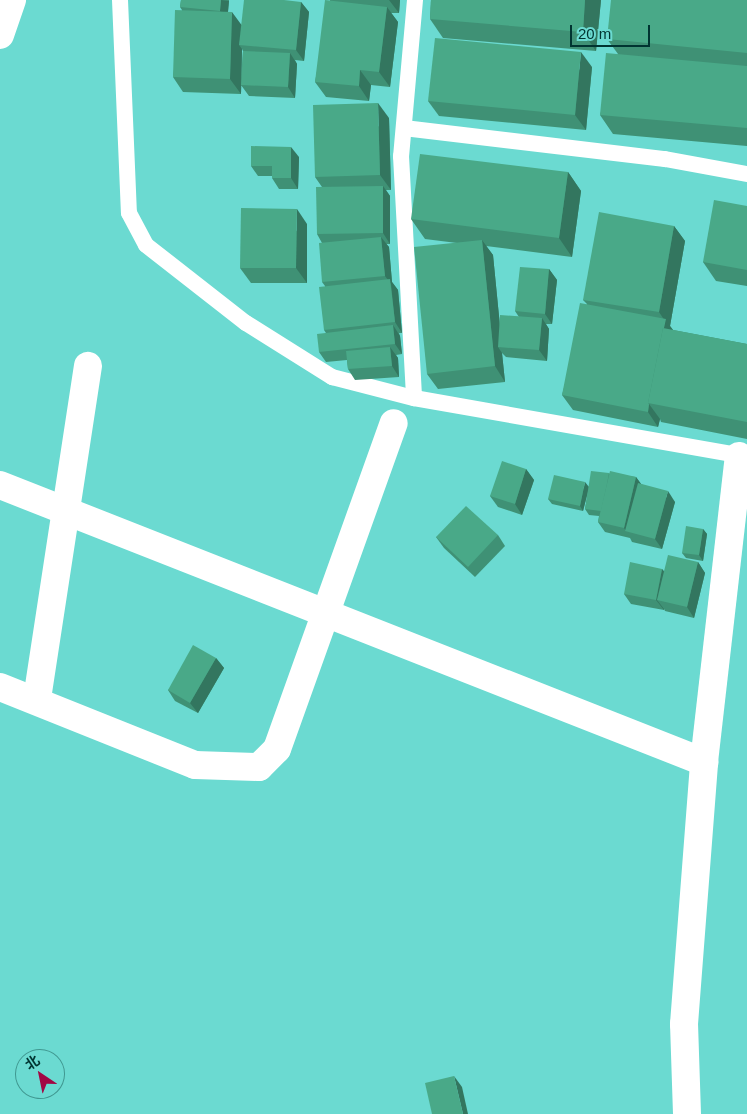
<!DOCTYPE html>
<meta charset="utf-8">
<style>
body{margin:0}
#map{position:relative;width:747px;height:1114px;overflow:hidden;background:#6bdad1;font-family:Arial,"Noto Sans SC",sans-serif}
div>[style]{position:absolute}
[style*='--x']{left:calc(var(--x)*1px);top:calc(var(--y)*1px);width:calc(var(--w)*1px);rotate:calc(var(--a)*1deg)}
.lane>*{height:16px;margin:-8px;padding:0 8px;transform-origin:8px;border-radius:8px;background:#fff}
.street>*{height:28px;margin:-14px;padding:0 14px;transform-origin:14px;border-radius:14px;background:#fff}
.wall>*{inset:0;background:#3f9175}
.shaded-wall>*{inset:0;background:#33765f}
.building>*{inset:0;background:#49a988}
span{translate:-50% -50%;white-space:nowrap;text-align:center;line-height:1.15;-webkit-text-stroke:4px #6bdad1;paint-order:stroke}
.north{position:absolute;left:15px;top:1049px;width:50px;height:50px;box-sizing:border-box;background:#6bdad1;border:1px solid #409891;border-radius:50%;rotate:326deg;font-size:14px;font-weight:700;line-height:20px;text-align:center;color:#003431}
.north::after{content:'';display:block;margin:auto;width:18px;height:22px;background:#a20744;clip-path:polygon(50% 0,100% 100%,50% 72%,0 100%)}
.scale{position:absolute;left:570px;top:25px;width:80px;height:22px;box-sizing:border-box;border:2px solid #003431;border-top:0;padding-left:6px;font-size:15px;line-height:18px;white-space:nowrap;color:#003431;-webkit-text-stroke:4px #6bdad1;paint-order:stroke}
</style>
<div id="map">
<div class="lane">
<div style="--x:120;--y:0;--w:213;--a:87.6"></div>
<div style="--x:129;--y:213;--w:36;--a:62"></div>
<div style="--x:146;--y:245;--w:127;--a:38"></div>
<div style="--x:246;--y:323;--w:102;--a:32.1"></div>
<div style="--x:332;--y:377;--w:85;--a:14.4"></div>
<div style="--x:415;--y:0;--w:157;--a:95.1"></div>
<div style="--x:401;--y:156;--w:242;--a:86.9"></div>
<div style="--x:414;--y:398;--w:338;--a:10"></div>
<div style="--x:404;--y:128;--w:263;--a:6.8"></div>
<div style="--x:665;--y:159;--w:83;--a:10.4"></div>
</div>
<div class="street">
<div style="--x:0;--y:35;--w:37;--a:-71"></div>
<div style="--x:0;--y:485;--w:757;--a:21.48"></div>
<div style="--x:0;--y:687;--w:210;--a:21.8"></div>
<div style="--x:195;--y:765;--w:64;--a:1.8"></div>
<div style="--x:259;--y:767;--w:25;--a:-45"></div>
<div style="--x:277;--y:749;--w:346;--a:-70.3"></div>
<div style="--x:37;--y:699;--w:337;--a:-81.3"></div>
<div style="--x:687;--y:1114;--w:90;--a:-91.9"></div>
<div style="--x:684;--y:1024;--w:263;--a:-85.6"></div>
<div style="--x:704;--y:762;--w:308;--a:-83.5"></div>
</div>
<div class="wall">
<div style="clip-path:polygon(181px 0,229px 0,228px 12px,241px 25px,301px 2px,309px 12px,304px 61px,295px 60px,297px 64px,295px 98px,249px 96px,241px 85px,243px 51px,242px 49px,241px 94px,183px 92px,173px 77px,182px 10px,180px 7px)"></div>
<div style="clip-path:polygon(330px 0,400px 0,399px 13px,391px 13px,398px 22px,390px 87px,371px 85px,369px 101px,326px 97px,315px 82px,330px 1px)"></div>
<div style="clip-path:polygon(431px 0,601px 0,596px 51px,443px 38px,430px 19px)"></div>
<div style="clip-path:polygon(747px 0,747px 146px,613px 134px,600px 115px,618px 54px,607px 39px)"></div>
<div style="clip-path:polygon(592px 67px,586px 130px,439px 116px,428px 101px)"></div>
<div style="clip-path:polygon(389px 118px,391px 190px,386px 190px,390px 196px,390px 244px,386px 244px,389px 247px,392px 282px,398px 290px,402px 333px,399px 333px,400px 336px,402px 354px,396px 355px,398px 358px,399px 377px,355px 380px,348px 369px,347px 360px,326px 362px,319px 352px,326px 333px,324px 330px,325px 286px,322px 282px,322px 243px,317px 234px,322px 187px,315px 177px)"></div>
<div style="clip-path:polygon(299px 157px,298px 189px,279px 189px,272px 178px,272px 176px,258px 176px,251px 166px)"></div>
<div style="clip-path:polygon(568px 172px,581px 191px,572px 257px,486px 246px,493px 255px,500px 326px,519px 317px,515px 311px,549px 269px,557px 280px,552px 324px,546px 324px,549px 329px,547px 361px,506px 357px,502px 353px,505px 382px,438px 389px,427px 374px,457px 243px,425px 239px,411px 219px)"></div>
<div style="clip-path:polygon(747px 206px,747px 286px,716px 281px,703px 262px)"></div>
<div style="clip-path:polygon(307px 224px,307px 283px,251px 283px,240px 268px)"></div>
<div style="clip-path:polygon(674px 226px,685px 241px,670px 326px,673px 330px,747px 344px,747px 439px,661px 422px,660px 419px,658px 427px,573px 410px,562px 395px,587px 304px,583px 300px)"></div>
<div style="clip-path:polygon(526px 469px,534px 480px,522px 515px,498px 507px,490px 496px)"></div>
<div style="clip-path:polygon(609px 473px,610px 474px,636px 477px,641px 484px,675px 502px,662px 549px,632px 542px,630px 538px,605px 532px,598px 522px,599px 516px,589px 515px,585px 509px,588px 492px,583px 511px,552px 504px,548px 499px,588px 487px)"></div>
<div style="clip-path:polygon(703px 529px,707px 534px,703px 561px,686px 558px,682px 553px)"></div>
<div style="clip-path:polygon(498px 535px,505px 546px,475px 577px,444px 548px,436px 537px)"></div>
<div style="clip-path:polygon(698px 562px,705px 573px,694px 618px,665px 611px,664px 609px,664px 610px,631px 604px,624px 594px,662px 569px,664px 571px)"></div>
<div style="clip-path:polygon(216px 658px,224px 668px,198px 713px,175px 701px,168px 690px)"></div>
</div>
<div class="shaded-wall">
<div style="clip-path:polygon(221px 0,229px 1px,227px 21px,220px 11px)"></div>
<div style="clip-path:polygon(389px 0,400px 0,399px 13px)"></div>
<div style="clip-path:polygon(585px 0,601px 0,596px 51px,583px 32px)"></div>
<div style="clip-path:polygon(301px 2px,309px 12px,304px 61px,296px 50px)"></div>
<div style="clip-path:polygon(387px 7px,398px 22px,390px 87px,379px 72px)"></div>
<div style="clip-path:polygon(232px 12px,243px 27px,239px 45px,242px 49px,241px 94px,230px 79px)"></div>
<div style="clip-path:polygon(581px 52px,592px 67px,586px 130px,575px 115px)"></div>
<div style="clip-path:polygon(290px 53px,297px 64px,295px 98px,288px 87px)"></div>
<div style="clip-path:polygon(360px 70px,371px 85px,369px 101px,359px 86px)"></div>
<div style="clip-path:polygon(378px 103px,389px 118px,391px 190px,380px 175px)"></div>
<div style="clip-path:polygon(291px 147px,299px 157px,298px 189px,291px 178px)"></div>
<div style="clip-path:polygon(568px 172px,581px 191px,572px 257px,559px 238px)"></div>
<div style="clip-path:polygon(383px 186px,390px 196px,390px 244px,383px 233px)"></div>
<div style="clip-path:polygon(297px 209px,307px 224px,307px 283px,296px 268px)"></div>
<div style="clip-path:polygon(674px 226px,685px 241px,670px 326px,676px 334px,649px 403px,665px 321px,659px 312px)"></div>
<div style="clip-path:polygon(381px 237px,389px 247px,392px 282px,398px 290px,402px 333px,395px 322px,391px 284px,385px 276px)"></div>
<div style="clip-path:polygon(482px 240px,493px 255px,502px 347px,498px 347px,502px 353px,505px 382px,495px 366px)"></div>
<div style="clip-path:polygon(549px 269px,557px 280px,552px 324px,545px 314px)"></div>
<div style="clip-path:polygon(542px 318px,549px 329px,547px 361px,539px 350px)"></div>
<div style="clip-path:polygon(393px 325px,400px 336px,402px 354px,395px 344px)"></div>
<div style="clip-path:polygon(390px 347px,398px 358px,399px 377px,392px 366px)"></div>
<div style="clip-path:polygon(649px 404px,660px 419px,658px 427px,648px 412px)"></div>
<div style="clip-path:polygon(526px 469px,534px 480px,522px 515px,515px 504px)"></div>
<div style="clip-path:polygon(636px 477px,644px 488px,626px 531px,624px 528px)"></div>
<div style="clip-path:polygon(585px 482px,589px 487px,583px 511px,580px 506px)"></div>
<div style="clip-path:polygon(668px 491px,675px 502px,662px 549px,655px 539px)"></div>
<div style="clip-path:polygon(703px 529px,707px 534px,703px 561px,699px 555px)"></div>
<div style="clip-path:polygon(698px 562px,705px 573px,694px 618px,687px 607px)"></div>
<div style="clip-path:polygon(662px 569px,669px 579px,657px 600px,664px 609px,664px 610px,656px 600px)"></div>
<div style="clip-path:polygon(216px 658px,224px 668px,198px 713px,190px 703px)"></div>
<div style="clip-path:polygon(454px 1076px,462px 1087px,468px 1114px,463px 1114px)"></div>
</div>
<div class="building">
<div style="clip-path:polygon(181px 0,221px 0,220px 11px,180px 7px)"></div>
<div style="clip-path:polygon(244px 0,284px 0,301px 2px,296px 50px,239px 45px)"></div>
<div style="clip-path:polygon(325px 0,387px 7px,379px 72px,360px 70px,359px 86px,315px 82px)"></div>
<div style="clip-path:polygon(431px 0,585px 0,583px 32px,430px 19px)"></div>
<div style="clip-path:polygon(611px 0,747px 0,747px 53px,607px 39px)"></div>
<div style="clip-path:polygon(175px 10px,232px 12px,230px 79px,173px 77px)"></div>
<div style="clip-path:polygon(435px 38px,581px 52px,575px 115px,428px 101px)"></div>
<div style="clip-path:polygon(243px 51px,290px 53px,288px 87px,241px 85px)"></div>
<div style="clip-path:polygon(606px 53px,747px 66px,747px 128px,600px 115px)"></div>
<div style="clip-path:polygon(378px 103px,380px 175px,315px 177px,313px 105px)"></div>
<div style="clip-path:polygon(251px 146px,291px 147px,291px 178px,272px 178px,272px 166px,251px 166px)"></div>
<div style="clip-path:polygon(420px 154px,568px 172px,559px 238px,411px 219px)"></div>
<div style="clip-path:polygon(383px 186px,383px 233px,317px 234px,316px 187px)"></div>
<div style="clip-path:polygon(714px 200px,747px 206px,747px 270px,703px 262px)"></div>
<div style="clip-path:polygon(241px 208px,297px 209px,296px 268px,240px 268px)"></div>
<div style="clip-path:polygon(599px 212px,674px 226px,659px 312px,583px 300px)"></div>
<div style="clip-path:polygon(381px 237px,385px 276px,322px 282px,319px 243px)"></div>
<div style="clip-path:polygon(482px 240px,495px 366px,427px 374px,414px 247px)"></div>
<div style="clip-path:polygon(520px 267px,549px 269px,545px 314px,515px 311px)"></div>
<div style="clip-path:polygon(390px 279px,395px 322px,324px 330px,319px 287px)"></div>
<div style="clip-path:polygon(580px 303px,666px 319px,664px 328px,663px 328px,648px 403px,649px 404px,648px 412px,562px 395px)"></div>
<div style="clip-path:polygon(500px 315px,542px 318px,539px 350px,498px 347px)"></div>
<div style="clip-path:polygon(393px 325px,395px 344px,319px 352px,317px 334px)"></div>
<div style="clip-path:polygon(663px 328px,747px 344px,747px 422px,648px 403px)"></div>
<div style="clip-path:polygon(390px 347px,392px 366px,348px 369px,346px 351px)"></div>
<div style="clip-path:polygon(502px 461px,526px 469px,515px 504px,490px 496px)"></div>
<div style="clip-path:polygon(591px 471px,609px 473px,607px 484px,601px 511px,585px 509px)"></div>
<div style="clip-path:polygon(610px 471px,636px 477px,624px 528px,598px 522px)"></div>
<div style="clip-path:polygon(554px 475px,585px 482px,580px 506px,548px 499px)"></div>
<div style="clip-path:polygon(638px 483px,668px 491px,655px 539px,625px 531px)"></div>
<div style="clip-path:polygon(466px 506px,498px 535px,468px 567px,436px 537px)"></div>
<div style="clip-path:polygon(686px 526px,703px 529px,699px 555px,682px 553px)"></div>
<div style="clip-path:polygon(668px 555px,698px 562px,687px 607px,657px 600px)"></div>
<div style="clip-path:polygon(630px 562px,662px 569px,656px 600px,624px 594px)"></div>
<div style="clip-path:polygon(193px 645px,216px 658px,190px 703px,168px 690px)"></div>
<div style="clip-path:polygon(454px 1076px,463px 1114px,432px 1114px,425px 1083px)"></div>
</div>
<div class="north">北</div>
<div class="scale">20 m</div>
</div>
